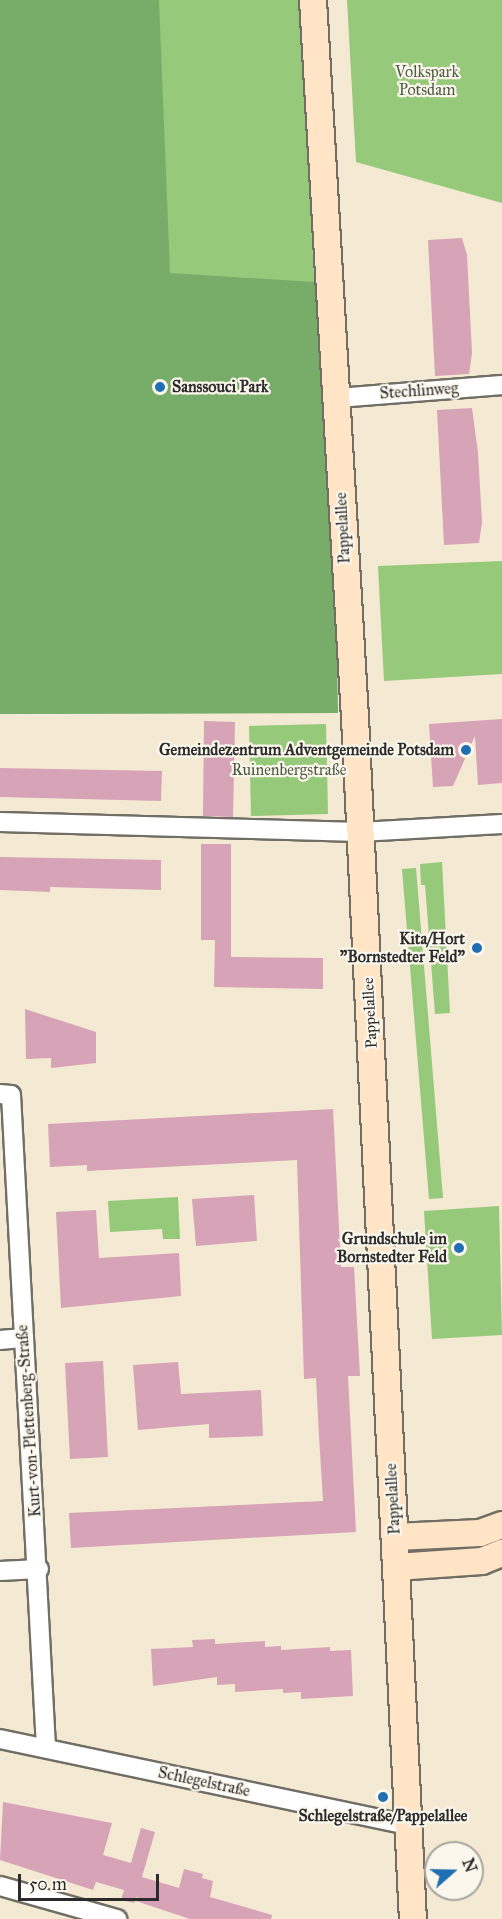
<!DOCTYPE html>
<meta charset="utf-8">
<style>
body{margin:0}
#map{position:relative;width:502px;height:1919px;overflow:hidden;background:#f4e9d2;font-family:"IM FELL Great Primer",serif}
div>[style]{position:absolute}
[style*='--x']{left:calc(var(--x)*1px);top:calc(var(--y)*1px);width:calc(var(--w)*1px);rotate:calc(var(--a)*1deg)}
.green>*{inset:0;background:#96c979}
.forest>*{inset:0;background:#78ad69}
.building>*{inset:0;background:#d7a3b6}
.roads{filter:drop-shadow(2px 0 #716e65) drop-shadow(-2px 0 #716e65) drop-shadow(0 2px #716e65) drop-shadow(0 -2px #716e65)}
.street>*{height:18px;margin:-9px;padding:0 9px;transform-origin:9px;border-radius:9px;background:#fff}
.secondary>*{height:26px;margin:-13px;padding:0 13px;transform-origin:13px;border-radius:13px;background:#ffe4c6}
.dots>*{width:16px;height:16px;translate:-50% -50%;box-sizing:border-box;border:3px solid #fbf7ec;border-radius:50%}
span{translate:-50% -50%;white-space:nowrap;text-align:center;line-height:1.15;-webkit-text-stroke:4.5px #fbf7ec;paint-order:stroke}
.park-label{font-size:16px;color:#4b5a42}
.poi-label{font-size:16px;color:#2b2b2b;font-weight:700}
.left{translate:0 -50%;text-align:left}
.right{translate:-100% -50%;text-align:right}
.street-label{font-size:16px;color:#2b2b2b}
.north{position:absolute;left:424px;top:1841px;width:60px;height:60px;box-sizing:border-box;background:#fbf7ec;border:2px solid #a8a59f;border-radius:50%;rotate:70deg;font-size:16px;font-weight:700;line-height:24px;text-align:center;color:#2b2b2b}
.north::after{content:'';display:block;margin:auto;width:21px;height:27px;background:#1f6fb2;clip-path:polygon(50% 0,100% 100%,50% 72%,0 100%)}
.scale{position:absolute;left:18px;top:1874px;width:141px;height:27px;box-sizing:border-box;border:3px solid #2b2b2b;border-top:0;padding-left:8px;font-size:18px;line-height:21px;white-space:nowrap;color:#2b2b2b;-webkit-text-stroke:4px #fbf7ec;paint-order:stroke}
</style>
<div id="map">
<div class="green">
<div style="clip-path:polygon(0 0,299px 0,338px 713px,0 714px)"></div>
<div style="clip-path:polygon(347px 0,502px 0,502px 203px,356px 162px)"></div>
<div style="clip-path:polygon(502px 561px,502px 674px,384px 681px,378px 566px)"></div>
<div style="clip-path:polygon(326px 724px,328px 814px,251px 816px,249px 726px)"></div>
<div style="clip-path:polygon(442px 862px,450px 1013px,435px 1014px,425px 885px,421px 885px,420px 864px)"></div>
<div style="clip-path:polygon(416px 868px,443px 1198px,429px 1199px,402px 869px)"></div>
<div style="clip-path:polygon(178px 1197px,180px 1239px,163px 1239px,162px 1229px,110px 1232px,108px 1201px)"></div>
<div style="clip-path:polygon(499px 1206px,502px 1335px,432px 1339px,424px 1211px)"></div>
</div>
<div class="forest">
<div style="clip-path:polygon(0 0,159px 0,170px 273px,330px 283px,338px 713px,0 714px)"></div>
</div>
<div class="building">
<div style="clip-path:polygon(462px 238px,467px 255px,472px 353px,469px 374px,435px 376px,428px 240px)"></div>
<div style="clip-path:polygon(472px 408px,478px 453px,482px 522px,479px 543px,444px 545px,437px 410px)"></div>
<div style="clip-path:polygon(502px 719px,502px 783px,478px 785px,475px 736px,453px 786px,433px 787px,429px 724px)"></div>
<div style="clip-path:polygon(204px 721px,235px 722px,233px 817px,203px 816px)"></div>
<div style="clip-path:polygon(0 768px,162px 771px,161px 801px,0 797px)"></div>
<div style="clip-path:polygon(201px 844px,231px 844px,231px 957px,323px 958px,323px 989px,214px 987px,215px 940px,201px 940px)"></div>
<div style="clip-path:polygon(0 857px,161px 860px,161px 890px,50px 887px,50px 892px,0 890px)"></div>
<div style="clip-path:polygon(25px 1009px,96px 1032px,96px 1063px,51px 1068px,51px 1058px,26px 1059px)"></div>
<div style="clip-path:polygon(333px 1109px,341px 1267px,354px 1267px,360px 1376px,348px 1376px,356px 1532px,71px 1548px,69px 1513px,323px 1501px,319px 1436px,316px 1378px,304px 1379px,297px 1160px,87px 1171px,87px 1165px,50px 1167px,48px 1124px)"></div>
<div style="clip-path:polygon(254px 1195px,257px 1241px,196px 1246px,192px 1199px)"></div>
<div style="clip-path:polygon(96px 1210px,99px 1258px,179px 1253px,181px 1296px,61px 1308px,56px 1212px)"></div>
<div style="clip-path:polygon(103px 1361px,108px 1457px,70px 1459px,65px 1363px)"></div>
<div style="clip-path:polygon(178px 1362px,181px 1394px,261px 1390px,263px 1436px,209px 1438px,209px 1424px,138px 1430px,133px 1365px)"></div>
<div style="clip-path:polygon(215px 1639px,215px 1644px,265px 1641px,265px 1647px,281px 1646px,281px 1650px,330px 1647px,330px 1651px,351px 1650px,353px 1696px,301px 1699px,301px 1692px,283px 1693px,283px 1689px,235px 1692px,235px 1684px,217px 1685px,217px 1677px,153px 1686px,151px 1649px,193px 1647px,192px 1640px)"></div>
<div style="clip-path:polygon(3px 1802px,112px 1823px,103px 1855px,131px 1863px,141px 1828px,155px 1832px,142px 1877px,179px 1888px,184px 1869px,203px 1874px,202px 1878px,213px 1881px,210px 1897px,272px 1915px,271px 1919px,190px 1919px,136px 1901px,138px 1894px,134px 1903px,121px 1900px,124px 1890px,96px 1882px,93px 1890px,0 1860px)"></div>
</div>
<div class="roads">
<div class="street">
<div style="--x:337;--y:398;--w:166;--a:-4.5"></div>
<div style="--x:0;--y:822;--w:360;--a:1.6"></div>
<div style="--x:360;--y:832;--w:142;--a:-3.2"></div>
<div style="--x:0;--y:1094;--w:11;--a:5"></div>
<div style="--x:11;--y:1095;--w:653;--a:86.93"></div>
<div style="--x:0;--y:1340;--w:24;--a:-5"></div>
<div style="--x:0;--y:1571;--w:39;--a:-3"></div>
<div style="--x:0;--y:1739;--w:417;--a:11.9"></div>
<div style="--x:0;--y:1886;--w:122;--a:15.8"></div>
</div>
<div class="secondary">
<div style="--x:313;--y:0;--w:719;--a:86.65"></div>
<div style="--x:355;--y:718;--w:1202;--a:87.24"></div>
<div style="--x:395;--y:1537;--w:85;--a:-2.7"></div>
<div style="--x:480;--y:1533;--w:23;--a:-20"></div>
<div style="--x:396;--y:1567;--w:86;--a:-4"></div>
<div style="--x:482;--y:1561;--w:22;--a:-22"></div>
</div>
</div>
<div class="dots">
<div style="left:160px;top:387px;background:#1f6fb2"></div>
<div style="left:466px;top:750px;background:#1f6fb2"></div>
<div style="left:477px;top:948px;background:#1f6fb2"></div>
<div style="left:459px;top:1248px;background:#1f6fb2"></div>
<div style="left:383px;top:1797px;background:#1f6fb2"></div>
</div>
<div class="park-label">
<span style="left:427px;top:81px">Volkspark<br>Potsdam</span>
<span style="left:289px;top:770px">Ruinenbergstraße</span>
</div>
<div class="poi-label">
<span class="left" style="left:172px;top:387px">Sanssouci Park</span>
<span class="right" style="left:454px;top:750px">Gemeindezentrum Adventgemeinde Potsdam</span>
<span class="right" style="left:465px;top:948px">Kita/Hort<br>"Bornstedter Feld"</span>
<span class="right" style="left:447px;top:1248px">Grundschule im<br>Bornstedter Feld</span>
<span style="left:383px;top:1816px">Schlegelstraße/Pappelallee</span>
</div>
<div class="street-label">
<span style="left:419px;top:391px;rotate:-4deg">Stechlinweg</span>
<span style="left:343px;top:528px;rotate:-93deg">Pappelallee</span>
<span style="left:370px;top:1013px;rotate:-93deg">Pappelallee</span>
<span style="left:29px;top:1421px;rotate:-94deg">Kurt-von-Plettenberg-Straße</span>
<span style="left:393px;top:1499px;rotate:-93deg">Pappelallee</span>
<span style="left:204px;top:1782px;rotate:12deg">Schlegelstraße</span>
</div>
<div class="north">N</div>
<div class="scale">50 m</div>
</div>
